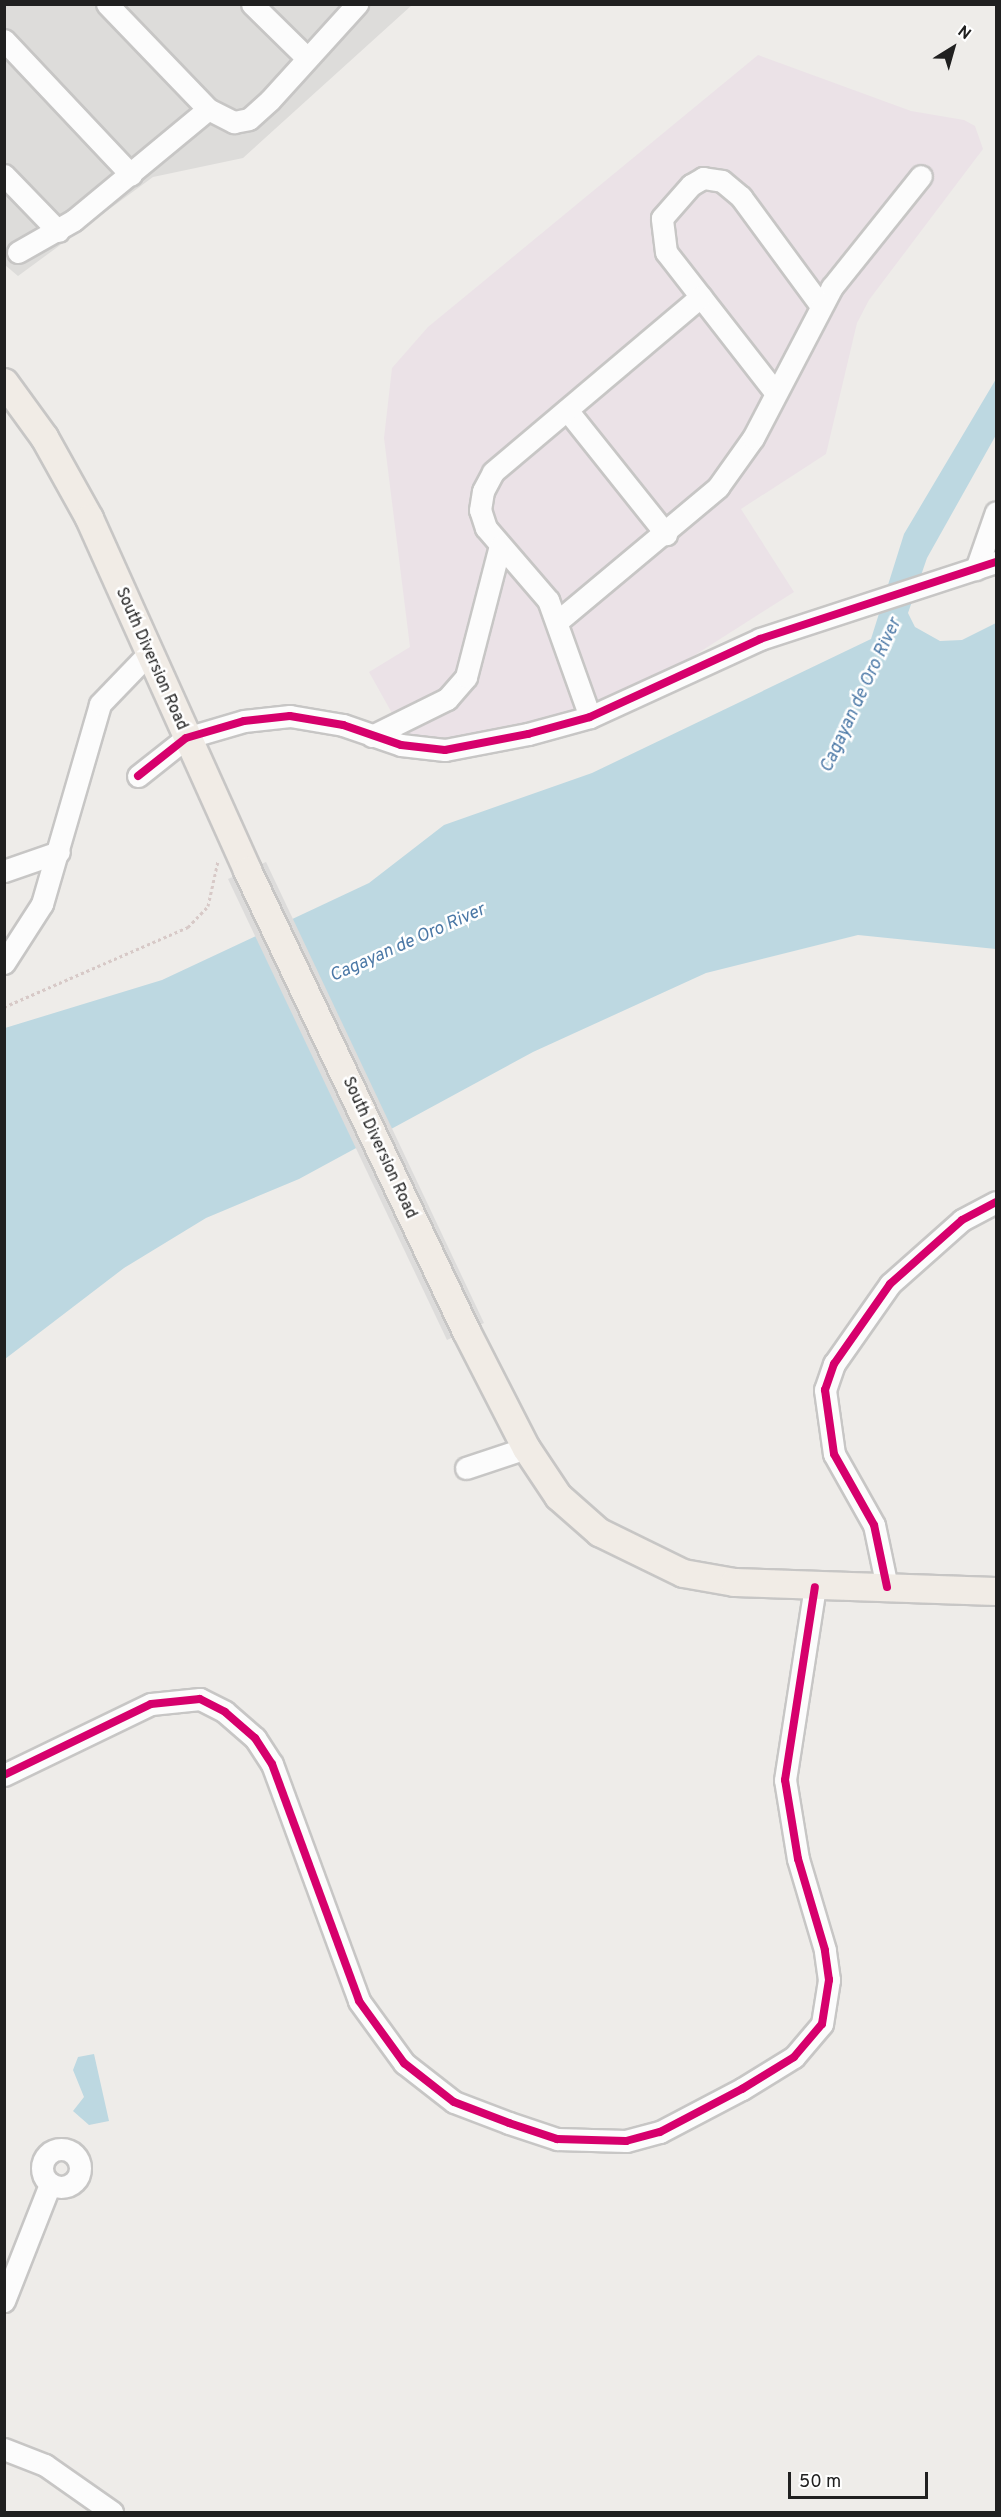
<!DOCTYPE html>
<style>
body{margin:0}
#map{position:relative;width:1001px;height:2517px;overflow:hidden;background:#eeece9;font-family:Overpass,sans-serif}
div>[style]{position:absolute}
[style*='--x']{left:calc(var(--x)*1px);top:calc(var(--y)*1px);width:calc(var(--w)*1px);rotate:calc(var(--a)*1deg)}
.residential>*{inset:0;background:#dddcda}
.industrial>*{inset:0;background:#ebe2e7}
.water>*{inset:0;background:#bdd8e1}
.pier>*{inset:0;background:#dddcdb}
.path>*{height:3px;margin-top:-1.5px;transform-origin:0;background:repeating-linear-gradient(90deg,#d7c9c7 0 3px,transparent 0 6px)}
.roads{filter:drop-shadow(2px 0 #c7c6c5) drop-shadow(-2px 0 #c7c6c5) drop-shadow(0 2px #c7c6c5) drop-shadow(0 -2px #c7c6c5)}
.minor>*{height:21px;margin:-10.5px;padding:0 10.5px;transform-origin:10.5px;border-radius:10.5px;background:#fcfcfc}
.minor>.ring{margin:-10.5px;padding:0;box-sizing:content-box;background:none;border:21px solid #fcfcfc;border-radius:50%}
.major>*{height:27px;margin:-13.5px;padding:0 13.5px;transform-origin:13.5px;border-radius:13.5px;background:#f1ece6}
.cycleway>*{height:8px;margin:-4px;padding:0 4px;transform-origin:4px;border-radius:4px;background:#d6006c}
span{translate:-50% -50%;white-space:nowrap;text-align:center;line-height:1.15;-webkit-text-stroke:5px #fff;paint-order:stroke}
.street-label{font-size:16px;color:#202020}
.water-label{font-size:18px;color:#4b78a6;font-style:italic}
.frame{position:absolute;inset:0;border:6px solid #202020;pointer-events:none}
.north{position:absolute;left:923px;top:18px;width:60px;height:60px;-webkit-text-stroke:4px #fff;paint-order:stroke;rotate:37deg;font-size:16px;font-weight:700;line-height:24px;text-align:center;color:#202020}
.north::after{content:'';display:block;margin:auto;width:21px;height:27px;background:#202020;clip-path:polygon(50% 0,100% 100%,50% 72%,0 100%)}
.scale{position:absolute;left:788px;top:2472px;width:140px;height:27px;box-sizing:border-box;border:3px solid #202020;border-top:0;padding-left:8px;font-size:18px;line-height:21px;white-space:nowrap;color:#202020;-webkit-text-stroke:4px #fff;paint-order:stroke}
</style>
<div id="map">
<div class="residential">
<div style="clip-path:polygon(5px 5px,412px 5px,243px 158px,153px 177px,18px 276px,5px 265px)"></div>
</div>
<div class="industrial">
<div style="clip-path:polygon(758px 55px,911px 111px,964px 120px,975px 126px,983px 149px,869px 300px,857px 323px,826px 454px,741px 509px,794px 592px,684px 662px,571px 716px,412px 749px,369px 672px,410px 647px,384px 438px,392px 368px,428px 327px)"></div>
</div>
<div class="water">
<div style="clip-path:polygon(996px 379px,996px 435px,927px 558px,908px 613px,915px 627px,940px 641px,962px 640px,996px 623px,996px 949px,858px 935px,706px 973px,533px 1052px,299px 1179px,206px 1218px,124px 1268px,5px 1359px,5px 1028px,162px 980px,369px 883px,444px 825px,592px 773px,871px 639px,904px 534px)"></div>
<div style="clip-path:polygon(94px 2054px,109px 2121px,89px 2125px,73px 2111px,84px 2097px,73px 2070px,78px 2057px)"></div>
</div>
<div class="pier">
<div style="clip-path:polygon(266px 862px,484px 1323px,447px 1340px,228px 879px)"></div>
</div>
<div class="path">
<div style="--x:4;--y:1007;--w:201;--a:-23.5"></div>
<div style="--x:188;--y:927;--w:29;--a:-46"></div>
<div style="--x:208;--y:906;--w:46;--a:-77.5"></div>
</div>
<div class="roads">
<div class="minor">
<div style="--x:107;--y:4;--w:146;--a:46.1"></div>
<div style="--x:208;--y:109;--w:29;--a:27"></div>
<div style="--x:234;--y:122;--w:15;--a:-11"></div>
<div style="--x:249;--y:119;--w:28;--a:-42"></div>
<div style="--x:270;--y:100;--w:130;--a:-47.8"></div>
<div style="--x:252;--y:4;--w:76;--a:44.5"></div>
<div style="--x:4;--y:40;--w:185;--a:46.7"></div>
<div style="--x:4;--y:175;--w:78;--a:46"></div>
<div style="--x:18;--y:252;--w:64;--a:-29.7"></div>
<div style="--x:74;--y:220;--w:174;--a:-39.6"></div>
<div style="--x:775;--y:392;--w:177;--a:-127.9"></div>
<div style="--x:666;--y:252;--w:34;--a:-97"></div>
<div style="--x:662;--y:218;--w:44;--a:-48.7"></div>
<div style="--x:691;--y:185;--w:14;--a:-30"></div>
<div style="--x:703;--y:178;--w:19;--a:9"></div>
<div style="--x:722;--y:181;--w:25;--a:40"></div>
<div style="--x:741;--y:197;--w:135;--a:53.7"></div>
<div style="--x:567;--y:410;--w:159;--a:51.4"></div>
<div style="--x:976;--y:569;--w:60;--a:-70.7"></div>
<div style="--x:558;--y:621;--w:209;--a:-39.9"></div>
<div style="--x:718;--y:487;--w:60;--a:-54.5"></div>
<div style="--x:753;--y:438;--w:170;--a:-62.4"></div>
<div style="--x:832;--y:287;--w:142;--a:-51.3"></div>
<div style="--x:590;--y:717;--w:124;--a:-109.7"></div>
<div style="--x:548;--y:600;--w:95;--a:-130.7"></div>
<div style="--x:486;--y:528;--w:19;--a:-108"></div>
<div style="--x:480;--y:510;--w:19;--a:-81"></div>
<div style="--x:483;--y:491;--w:21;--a:-62"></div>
<div style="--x:493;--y:472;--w:272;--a:-40.2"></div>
<div style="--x:372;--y:736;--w:84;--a:-26.3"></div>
<div style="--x:447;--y:699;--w:29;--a:-49"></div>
<div style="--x:466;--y:677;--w:135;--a:-75.5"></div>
<div style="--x:138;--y:776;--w:61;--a:-38.4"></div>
<div style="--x:186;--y:738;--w:60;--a:-16.3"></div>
<div style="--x:244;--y:721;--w:46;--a:-6.2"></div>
<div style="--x:290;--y:716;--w:54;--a:9.6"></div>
<div style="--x:343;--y:725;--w:61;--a:19"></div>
<div style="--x:401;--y:745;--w:44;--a:6.5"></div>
<div style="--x:445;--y:750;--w:85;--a:-10.9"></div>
<div style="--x:528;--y:734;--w:64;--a:-15.3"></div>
<div style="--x:590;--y:717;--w:187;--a:-24.6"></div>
<div style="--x:760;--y:639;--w:248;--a:-18.1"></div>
<div style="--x:4;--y:871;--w:58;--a:-19.1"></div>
<div style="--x:4;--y:963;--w:70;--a:-57.2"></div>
<div style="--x:42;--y:904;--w:208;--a:-73.8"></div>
<div style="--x:100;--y:704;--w:71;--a:-46.1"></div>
<div style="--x:466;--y:1468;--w:63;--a:-18.4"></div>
<div style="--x:887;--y:1587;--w:63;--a:-101.8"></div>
<div style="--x:874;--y:1525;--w:81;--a:-119.4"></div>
<div style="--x:834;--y:1454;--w:65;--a:-98"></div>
<div style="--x:825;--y:1390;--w:28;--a:-71"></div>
<div style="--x:834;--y:1364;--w:98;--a:-55"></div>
<div style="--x:890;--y:1284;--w:96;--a:-41.6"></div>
<div style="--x:962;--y:1220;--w:38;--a:-28"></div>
<div style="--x:4;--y:1775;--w:163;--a:-25.8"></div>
<div style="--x:151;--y:1704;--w:49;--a:-5.8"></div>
<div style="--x:200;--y:1699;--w:28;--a:27"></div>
<div style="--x:225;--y:1712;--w:40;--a:41"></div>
<div style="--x:255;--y:1738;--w:31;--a:57"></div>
<div style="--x:272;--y:1764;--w:252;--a:69.8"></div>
<div style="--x:359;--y:2001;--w:77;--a:54"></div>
<div style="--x:404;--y:2063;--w:63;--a:38"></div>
<div style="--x:454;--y:2102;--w:59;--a:20.9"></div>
<div style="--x:509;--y:2123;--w:51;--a:18.4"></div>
<div style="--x:557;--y:2139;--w:69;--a:1.7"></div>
<div style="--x:626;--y:2141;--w:35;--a:-15"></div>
<div style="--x:660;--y:2132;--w:93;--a:-27.7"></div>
<div style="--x:742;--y:2089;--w:61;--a:-31.6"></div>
<div style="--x:794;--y:2057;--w:43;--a:-49.7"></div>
<div style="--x:822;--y:2024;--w:45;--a:-81"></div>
<div style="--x:829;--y:1980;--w:30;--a:-98"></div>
<div style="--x:825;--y:1950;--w:95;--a:-106.5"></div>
<div style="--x:798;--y:1859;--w:80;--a:-99.3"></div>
<div style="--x:785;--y:1780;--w:195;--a:-81.2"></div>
<div class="ring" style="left:42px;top:2149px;width:17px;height:17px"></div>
<div style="--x:4;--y:2301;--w:126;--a:-68.5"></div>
<div style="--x:4;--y:2449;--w:44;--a:21.3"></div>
<div style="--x:45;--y:2465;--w:82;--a:35"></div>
</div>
<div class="major">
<div style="--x:4;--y:382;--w:68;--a:54"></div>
<div style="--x:44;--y:437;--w:93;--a:60.9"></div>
<div style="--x:89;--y:518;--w:386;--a:65.8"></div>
<div style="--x:247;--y:870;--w:510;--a:64.59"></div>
<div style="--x:466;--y:1331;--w:131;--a:62.9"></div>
<div style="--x:526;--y:1448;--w:58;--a:56.3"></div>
<div style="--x:558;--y:1496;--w:55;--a:41.3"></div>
<div style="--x:599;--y:1532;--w:93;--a:26"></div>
<div style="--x:683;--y:1573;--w:52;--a:10"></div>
<div style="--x:734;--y:1582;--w:262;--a:2"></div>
</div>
</div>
<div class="cycleway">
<div style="--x:138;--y:776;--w:61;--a:-38.4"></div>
<div style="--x:186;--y:738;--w:60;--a:-16.3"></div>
<div style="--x:244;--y:721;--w:46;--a:-6.2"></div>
<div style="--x:290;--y:716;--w:54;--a:9.6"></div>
<div style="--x:343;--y:725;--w:61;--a:19"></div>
<div style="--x:401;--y:745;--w:44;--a:6.5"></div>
<div style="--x:445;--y:750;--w:85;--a:-10.9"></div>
<div style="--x:528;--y:734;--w:64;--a:-15.3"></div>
<div style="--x:590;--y:717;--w:187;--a:-24.6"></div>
<div style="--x:760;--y:639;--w:248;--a:-18.1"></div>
<div style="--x:887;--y:1587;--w:63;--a:-101.8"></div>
<div style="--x:874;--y:1525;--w:81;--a:-119.4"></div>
<div style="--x:834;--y:1454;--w:65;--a:-98"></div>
<div style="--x:825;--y:1390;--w:28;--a:-71"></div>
<div style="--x:834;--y:1364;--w:98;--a:-55"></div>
<div style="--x:890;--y:1284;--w:96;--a:-41.6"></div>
<div style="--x:962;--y:1220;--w:38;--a:-28"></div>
<div style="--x:4;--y:1775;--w:163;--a:-25.8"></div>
<div style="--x:151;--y:1704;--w:49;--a:-5.8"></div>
<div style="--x:200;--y:1699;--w:28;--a:27"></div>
<div style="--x:225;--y:1712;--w:40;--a:41"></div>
<div style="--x:255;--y:1738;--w:31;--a:57"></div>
<div style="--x:272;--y:1764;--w:252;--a:69.8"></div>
<div style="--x:359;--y:2001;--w:77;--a:54"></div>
<div style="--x:404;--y:2063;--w:63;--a:38"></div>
<div style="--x:454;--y:2102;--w:59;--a:20.9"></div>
<div style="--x:509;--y:2123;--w:51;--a:18.4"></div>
<div style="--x:557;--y:2139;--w:69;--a:1.7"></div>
<div style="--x:626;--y:2141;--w:35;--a:-15"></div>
<div style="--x:660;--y:2132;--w:93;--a:-27.7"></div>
<div style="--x:742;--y:2089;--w:61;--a:-31.6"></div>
<div style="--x:794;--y:2057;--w:43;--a:-49.7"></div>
<div style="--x:822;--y:2024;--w:45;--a:-81"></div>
<div style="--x:829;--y:1980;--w:30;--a:-98"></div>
<div style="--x:825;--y:1950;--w:95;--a:-106.5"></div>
<div style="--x:798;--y:1859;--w:80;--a:-99.3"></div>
<div style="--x:785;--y:1780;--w:195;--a:-81.2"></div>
</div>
<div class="street-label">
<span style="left:151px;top:659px;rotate:66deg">South Diversion Road</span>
<span style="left:379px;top:1148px;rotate:65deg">South Diversion Road</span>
</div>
<div class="water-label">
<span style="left:862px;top:696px;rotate:-65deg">Cagayan de Oro River</span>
<span style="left:408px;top:944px;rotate:-24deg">Cagayan de Oro River</span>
</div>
<div class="frame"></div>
<div class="north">N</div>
<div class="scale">50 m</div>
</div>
